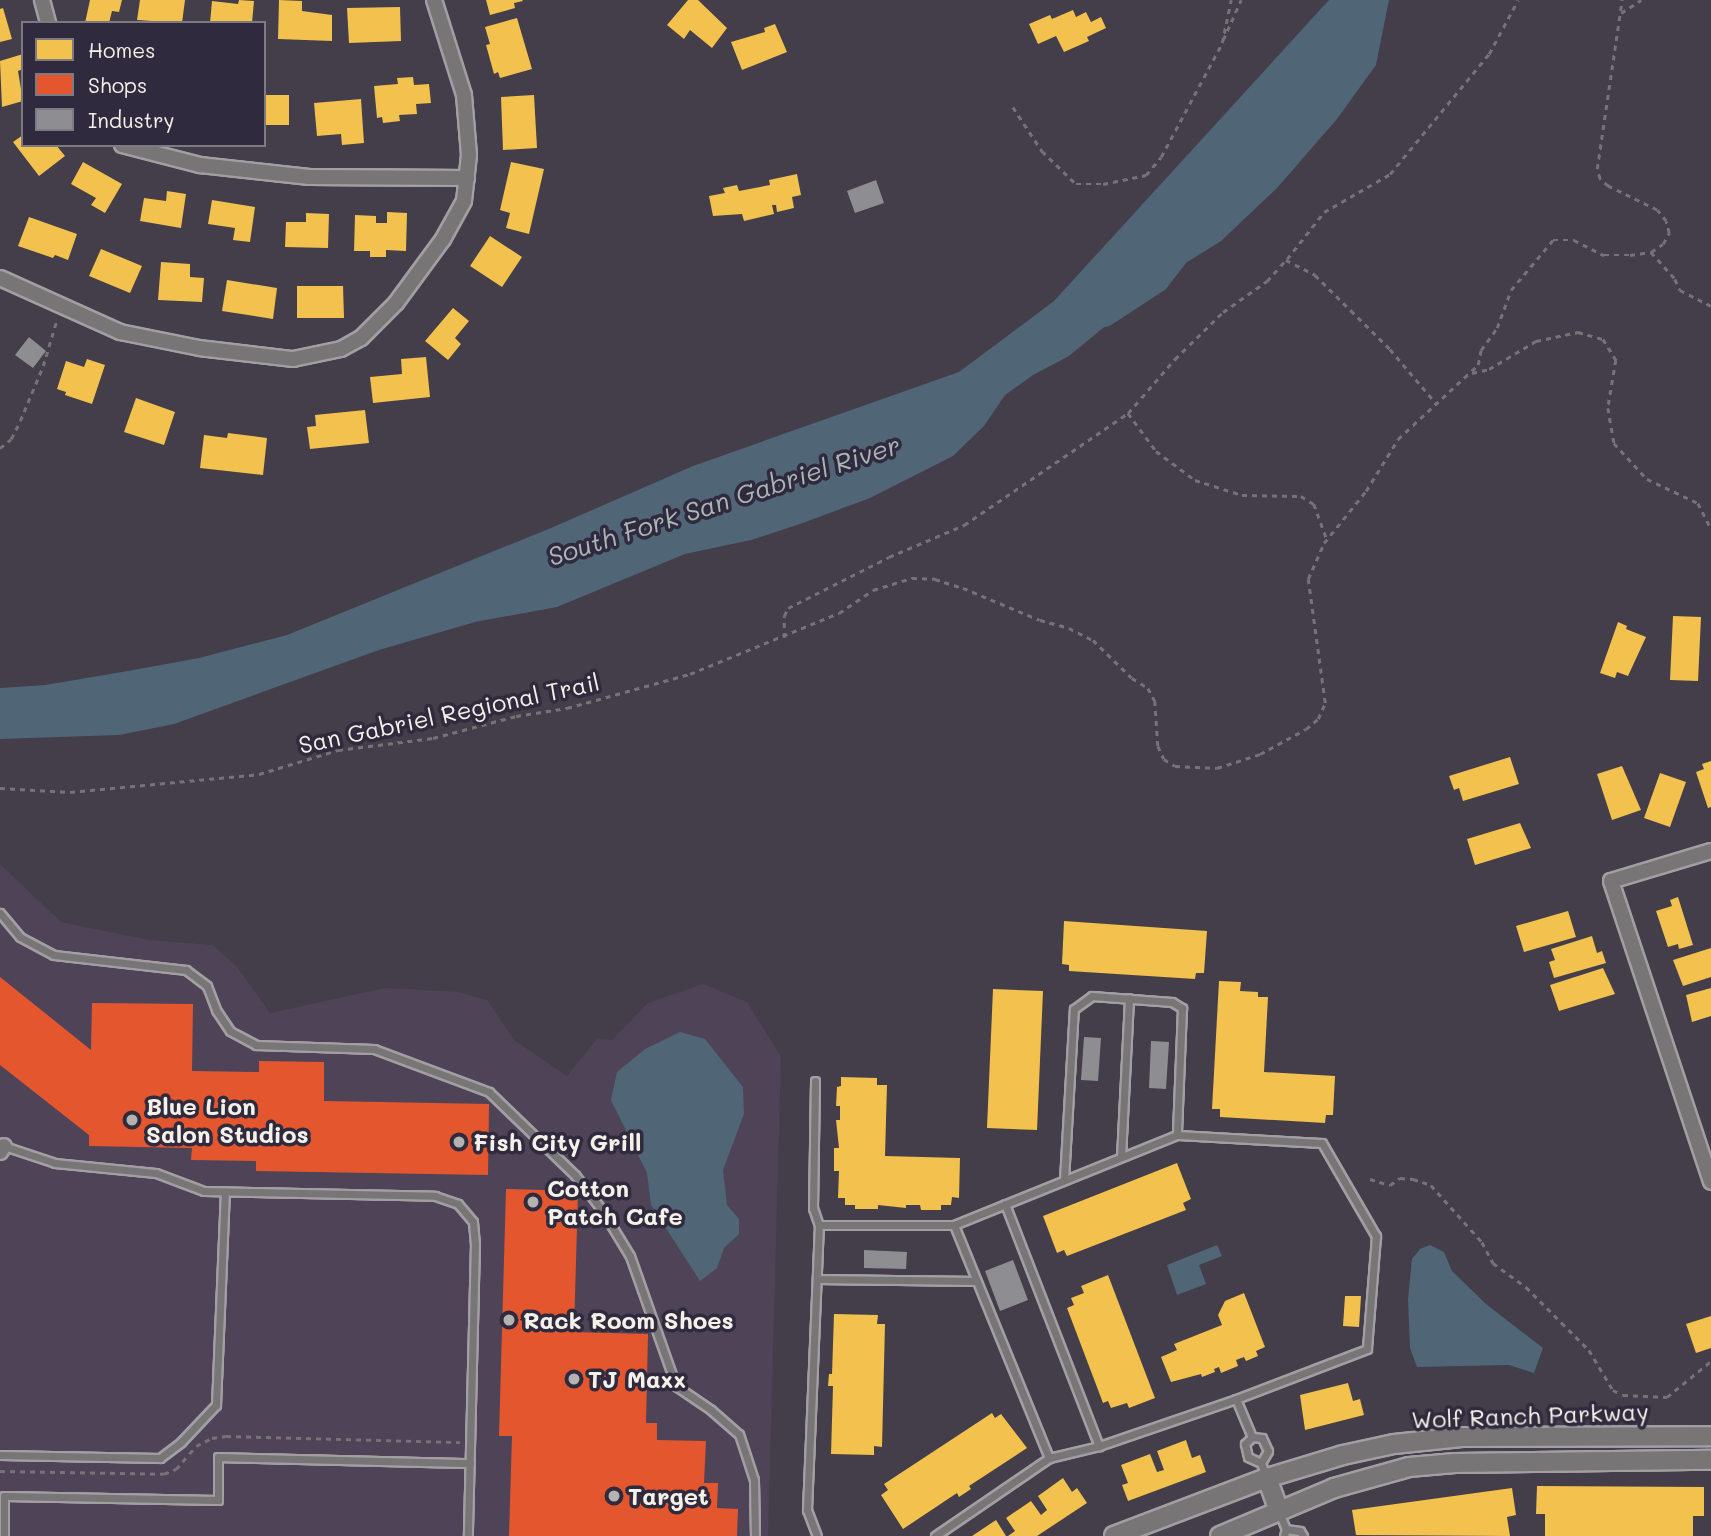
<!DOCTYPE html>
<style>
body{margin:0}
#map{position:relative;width:1711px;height:1536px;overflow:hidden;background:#433e49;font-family:Mali,sans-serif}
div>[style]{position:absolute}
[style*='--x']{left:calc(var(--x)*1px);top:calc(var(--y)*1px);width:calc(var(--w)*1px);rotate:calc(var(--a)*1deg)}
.built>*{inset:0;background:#4f4358}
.water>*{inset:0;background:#506576}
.homes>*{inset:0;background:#f2c14e}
.shops>*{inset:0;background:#e4572e}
.industry>*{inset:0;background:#8d8d92}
.river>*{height:28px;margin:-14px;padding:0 14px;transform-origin:14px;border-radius:14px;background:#506576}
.path>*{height:2.5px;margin-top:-1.25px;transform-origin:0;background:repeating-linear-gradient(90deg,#757377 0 5px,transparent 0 10px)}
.roads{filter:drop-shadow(2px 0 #a29fa3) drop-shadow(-2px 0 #a29fa3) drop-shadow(0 2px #a29fa3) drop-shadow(0 -2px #a29fa3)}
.service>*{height:7px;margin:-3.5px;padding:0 3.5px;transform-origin:3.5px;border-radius:3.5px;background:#787577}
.minor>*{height:14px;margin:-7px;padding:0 7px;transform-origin:7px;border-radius:7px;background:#787577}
.tertiary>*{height:18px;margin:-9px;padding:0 9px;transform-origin:9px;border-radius:9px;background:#787577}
.dots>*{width:19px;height:19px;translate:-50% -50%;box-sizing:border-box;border:4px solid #2f2a3d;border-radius:50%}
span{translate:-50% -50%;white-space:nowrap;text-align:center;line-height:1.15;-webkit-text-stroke:7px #2f2a3d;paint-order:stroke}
.street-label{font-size:24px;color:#f4f1e8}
.poi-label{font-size:24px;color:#f4f1e8;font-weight:700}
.left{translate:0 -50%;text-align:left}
.water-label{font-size:26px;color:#abb4b7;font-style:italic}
.legend{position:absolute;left:21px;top:21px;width:245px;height:126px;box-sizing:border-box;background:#2f2a3d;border:2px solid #7e7a81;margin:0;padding:9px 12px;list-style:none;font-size:21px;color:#f4f1e8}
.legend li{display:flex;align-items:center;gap:14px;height:35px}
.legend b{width:35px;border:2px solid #7e7a81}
</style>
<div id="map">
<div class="built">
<div style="clip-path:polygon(0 864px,61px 922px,149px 940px,213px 945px,238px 968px,270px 1013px,385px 988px,459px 992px,487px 1000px,514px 1040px,567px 1076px,597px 1039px,612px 1040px,648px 1003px,703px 984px,747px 1002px,781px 1057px,768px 1536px,0 1536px)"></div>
</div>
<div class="water">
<div style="clip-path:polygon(1329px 0,1389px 0,1376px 65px,1337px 119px,1277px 188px,1221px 241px,1189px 261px,1158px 270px,1148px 277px,1114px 319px,1069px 356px,1033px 375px,1005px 395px,984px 426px,953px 456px,870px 498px,800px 524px,751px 540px,685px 554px,557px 607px,475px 622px,379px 650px,174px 724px,119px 735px,0 739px,0 688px,45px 685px,128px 671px,199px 658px,287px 635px,551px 528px,693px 466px,959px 372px,1054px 301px)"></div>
<div style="clip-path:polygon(680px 1032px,705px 1039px,743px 1087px,744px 1114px,723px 1170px,727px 1205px,739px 1219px,739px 1234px,724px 1248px,717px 1268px,700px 1281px,651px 1205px,647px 1173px,611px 1100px,617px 1072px,645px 1049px)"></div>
<div style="clip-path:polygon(1217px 1245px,1222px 1256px,1199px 1265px,1206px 1284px,1177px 1295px,1167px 1265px)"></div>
<div style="clip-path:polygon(1430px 1245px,1444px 1252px,1452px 1271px,1486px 1304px,1543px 1348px,1534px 1373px,1509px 1365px,1417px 1367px,1410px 1348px,1408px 1299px,1412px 1259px,1420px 1249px)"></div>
</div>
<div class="homes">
<div style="clip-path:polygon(90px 0,122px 0,119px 12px,112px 11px,109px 23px,85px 23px)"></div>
<div style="clip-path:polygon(140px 0,185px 0,182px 23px,137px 20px)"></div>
<div style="clip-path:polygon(239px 0,254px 1px,252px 23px,210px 23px,212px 1px,238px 4px)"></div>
<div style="clip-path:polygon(279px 0,302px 1px,302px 11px,332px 15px,332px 41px,278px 39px)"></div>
<div style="clip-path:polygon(486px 0,522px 0,523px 1px,514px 3px,515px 8px,490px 15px)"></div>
<div style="clip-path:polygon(688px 0,698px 0,727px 28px,712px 48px,690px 30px,684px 39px,667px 25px)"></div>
<div style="clip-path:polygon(400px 7px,401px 41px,349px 43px,347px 8px)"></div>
<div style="clip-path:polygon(3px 8px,12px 39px,0 42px,0 9px)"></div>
<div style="clip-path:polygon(1073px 10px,1076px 17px,1086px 12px,1091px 22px,1101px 17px,1106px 28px,1087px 37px,1089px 41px,1064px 52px,1056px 36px,1038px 44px,1029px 24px,1050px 15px,1052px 19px)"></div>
<div style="clip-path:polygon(517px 18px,532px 69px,500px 78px,498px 72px,494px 74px,486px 45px,490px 44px,485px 27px)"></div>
<div style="clip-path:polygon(775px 24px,787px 52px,742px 70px,731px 42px,765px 32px,764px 28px)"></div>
<div style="clip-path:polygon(23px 54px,23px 69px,18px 71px,23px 101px,2px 107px,0 61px)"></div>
<div style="clip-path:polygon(413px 77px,414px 85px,429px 84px,431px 103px,416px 104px,417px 114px,399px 115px,400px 121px,383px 123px,382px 117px,377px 118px,374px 86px,398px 84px,397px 78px)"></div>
<div style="clip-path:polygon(264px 95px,289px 95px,289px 125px,264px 125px)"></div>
<div style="clip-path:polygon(534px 95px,537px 148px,503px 150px,501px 97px)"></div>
<div style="clip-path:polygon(361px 99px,364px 143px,342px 145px,341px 134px,317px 136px,314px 103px)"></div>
<div style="clip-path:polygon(23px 135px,23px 145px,56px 145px,65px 156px,39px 176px,13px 142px)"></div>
<div style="clip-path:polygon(83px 162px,122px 184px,105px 213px,91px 205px,96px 198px,71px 184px)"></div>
<div style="clip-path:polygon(511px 162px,544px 169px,529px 234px,506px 228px,510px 213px,500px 210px)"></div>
<div style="clip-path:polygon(797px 174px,801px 195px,792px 197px,794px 208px,777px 212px,776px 205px,772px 205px,774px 214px,744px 221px,742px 214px,713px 216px,709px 196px,725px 193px,723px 188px,737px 185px,739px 191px,770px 185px,769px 180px)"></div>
<div style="clip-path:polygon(167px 191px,186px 194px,181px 228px,140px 221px,144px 198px,166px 201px)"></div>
<div style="clip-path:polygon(212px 200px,255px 207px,250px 242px,233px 240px,235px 228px,208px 224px)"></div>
<div style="clip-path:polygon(387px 212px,407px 213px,406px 251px,386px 250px,386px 257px,370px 257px,370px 251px,354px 251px,355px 215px,376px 216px,376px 223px,387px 223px)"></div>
<div style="clip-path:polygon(306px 213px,329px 214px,328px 248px,285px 247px,286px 222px,306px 222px)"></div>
<div style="clip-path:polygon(29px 217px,77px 234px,68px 260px,55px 255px,53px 258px,18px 246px)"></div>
<div style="clip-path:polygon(490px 236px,522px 257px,502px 287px,470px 266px)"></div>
<div style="clip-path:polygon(101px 249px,142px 266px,130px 293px,89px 276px)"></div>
<div style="clip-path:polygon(161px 262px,190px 264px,190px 277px,204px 278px,202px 302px,158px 300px)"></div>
<div style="clip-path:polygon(227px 280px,277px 288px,273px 319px,222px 311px)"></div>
<div style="clip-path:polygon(297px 286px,343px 286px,344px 318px,297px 318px)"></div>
<div style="clip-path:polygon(453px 308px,469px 321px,455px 338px,461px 344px,448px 360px,425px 341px)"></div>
<div style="clip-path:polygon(426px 357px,430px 397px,373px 403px,370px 377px,402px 374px,401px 359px)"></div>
<div style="clip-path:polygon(87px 359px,105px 365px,92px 404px,65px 395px,66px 392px,57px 389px,66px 361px,84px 367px)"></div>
<div style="clip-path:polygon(136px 398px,175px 412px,164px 445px,124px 432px)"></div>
<div style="clip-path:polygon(365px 410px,369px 443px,310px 449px,307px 427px,316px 426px,315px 415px)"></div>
<div style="clip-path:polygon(228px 433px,267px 438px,263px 475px,200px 468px,204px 435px,227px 438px)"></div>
<div style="clip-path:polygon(1673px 616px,1701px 617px,1698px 681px,1670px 680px)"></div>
<div style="clip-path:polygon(1618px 622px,1627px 626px,1626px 629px,1646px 637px,1628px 676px,1617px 672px,1615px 678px,1600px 673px)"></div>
<div style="clip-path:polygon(1510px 757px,1519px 784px,1463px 801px,1459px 788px,1454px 790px,1449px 776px)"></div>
<div style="clip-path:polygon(1711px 761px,1711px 807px,1708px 808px,1696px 772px,1704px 769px,1702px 764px)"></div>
<div style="clip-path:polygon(1622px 766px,1641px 810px,1612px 820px,1597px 774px)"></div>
<div style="clip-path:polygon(1660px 773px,1686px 782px,1670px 827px,1644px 818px)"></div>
<div style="clip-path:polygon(1520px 823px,1531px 848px,1475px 865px,1467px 839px)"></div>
<div style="clip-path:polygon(1678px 897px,1693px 945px,1679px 949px,1678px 944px,1668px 947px,1656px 911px,1672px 906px,1670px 900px)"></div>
<div style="clip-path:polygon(1568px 911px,1576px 937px,1524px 952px,1516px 926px)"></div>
<div style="clip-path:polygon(1064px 921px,1207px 931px,1204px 973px,1196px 973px,1195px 979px,1069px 971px,1069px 965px,1062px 964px)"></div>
<div style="clip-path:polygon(1592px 936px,1597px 953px,1602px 951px,1606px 963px,1554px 978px,1549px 962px,1555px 960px,1551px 949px)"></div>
<div style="clip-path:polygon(1711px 948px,1711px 977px,1683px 986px,1673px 960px)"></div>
<div style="clip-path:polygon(1603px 968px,1615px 994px,1559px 1011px,1550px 985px)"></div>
<div style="clip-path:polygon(1219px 981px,1241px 982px,1240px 991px,1258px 992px,1258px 997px,1268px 997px,1264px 1072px,1335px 1076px,1333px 1115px,1326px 1115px,1325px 1123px,1220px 1117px,1220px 1109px,1212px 1109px)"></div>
<div style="clip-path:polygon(1711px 988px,1711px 1016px,1692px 1022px,1686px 995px)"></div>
<div style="clip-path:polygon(993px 989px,1043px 991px,1037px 1130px,987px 1128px)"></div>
<div style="clip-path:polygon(841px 1077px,877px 1078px,877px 1085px,887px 1085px,885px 1156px,960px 1158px,959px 1198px,952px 1197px,951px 1205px,941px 1205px,941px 1210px,921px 1210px,920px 1205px,906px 1205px,906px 1208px,878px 1205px,878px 1209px,855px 1209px,855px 1205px,845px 1205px,845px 1198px,838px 1198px,839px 1171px,834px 1171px,834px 1148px,839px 1148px,836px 1120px,840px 1120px,840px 1106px,836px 1106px,837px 1087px,841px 1086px)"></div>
<div style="clip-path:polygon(1177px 1163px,1191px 1199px,1183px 1203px,1186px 1210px,1067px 1256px,1064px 1250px,1057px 1253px,1043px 1216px)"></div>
<div style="clip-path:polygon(1108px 1275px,1155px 1398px,1129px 1408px,1127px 1403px,1111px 1408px,1108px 1401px,1103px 1403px,1067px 1308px,1074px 1305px,1071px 1298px,1084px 1293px,1081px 1286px)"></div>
<div style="clip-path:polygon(1244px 1293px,1265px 1347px,1256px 1351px,1258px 1356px,1246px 1361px,1244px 1357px,1236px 1360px,1238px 1366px,1221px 1373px,1219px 1367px,1214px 1369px,1215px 1372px,1202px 1377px,1201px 1374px,1171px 1382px,1161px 1357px,1177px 1350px,1174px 1344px,1222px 1325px,1218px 1315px,1225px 1301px)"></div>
<div style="clip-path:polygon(1345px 1296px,1361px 1296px,1359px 1327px,1343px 1326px)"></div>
<div style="clip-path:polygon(834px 1314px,878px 1315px,877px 1324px,885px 1324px,882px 1447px,874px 1446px,874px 1455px,831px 1454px,833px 1386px,828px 1386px,829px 1374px,832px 1374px)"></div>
<div style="clip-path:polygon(1711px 1316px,1711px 1348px,1696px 1353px,1686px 1324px)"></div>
<div style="clip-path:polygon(1348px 1383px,1353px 1401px,1360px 1399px,1364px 1415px,1305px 1430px,1300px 1395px)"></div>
<div style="clip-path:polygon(992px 1413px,995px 1418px,1001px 1414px,1027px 1448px,969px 1486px,971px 1489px,959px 1497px,957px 1493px,903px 1529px,881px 1495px,888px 1490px,884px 1484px)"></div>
<div style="clip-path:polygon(1186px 1440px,1192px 1458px,1200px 1455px,1206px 1472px,1128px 1501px,1122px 1485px,1128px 1483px,1121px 1465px,1150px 1454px,1157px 1472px,1164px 1470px,1157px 1451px)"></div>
<div style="clip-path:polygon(1063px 1478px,1072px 1492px,1077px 1488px,1087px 1503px,1037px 1536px,1008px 1536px,1015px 1531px,1006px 1518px,1031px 1501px,1041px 1515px,1047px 1510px,1038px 1496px)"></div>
<div style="clip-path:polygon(1537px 1486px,1704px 1487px,1704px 1516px,1693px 1516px,1693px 1536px,1545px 1536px,1545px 1514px,1536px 1514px)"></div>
<div style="clip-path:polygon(1512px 1488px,1516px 1515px,1507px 1517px,1510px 1536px,1356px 1535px,1352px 1510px)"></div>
<div style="clip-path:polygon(996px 1520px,1006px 1536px,972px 1536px)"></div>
</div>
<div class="shops">
<div style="clip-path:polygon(0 977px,91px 1050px,92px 1003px,193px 1004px,192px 1071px,259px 1072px,259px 1061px,324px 1062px,324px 1101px,489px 1104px,488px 1175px,256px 1171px,256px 1161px,191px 1160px,192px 1148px,89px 1146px,89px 1135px,0 1065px)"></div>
<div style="clip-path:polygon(506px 1189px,578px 1191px,574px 1332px,648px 1334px,646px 1423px,657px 1423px,657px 1440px,706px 1441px,704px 1483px,718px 1483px,717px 1508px,738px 1509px,737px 1536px,509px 1536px,512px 1436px,499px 1436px)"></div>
</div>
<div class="industry">
<div style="clip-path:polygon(876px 180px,884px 203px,855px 213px,847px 191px)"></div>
<div style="clip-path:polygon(29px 337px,46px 351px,33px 368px,15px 355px)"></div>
<div style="clip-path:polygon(1084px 1037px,1101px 1038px,1098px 1081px,1081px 1080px)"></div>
<div style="clip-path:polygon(1151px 1041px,1169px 1042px,1166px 1089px,1149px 1088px)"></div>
<div style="clip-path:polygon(864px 1250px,907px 1252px,906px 1269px,864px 1268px)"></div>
<div style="clip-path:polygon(1013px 1260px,1028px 1300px,1000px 1311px,985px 1271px)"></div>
</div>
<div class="river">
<div style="--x:1104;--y:313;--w:62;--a:-33.2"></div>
<div style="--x:1156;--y:279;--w:51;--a:-52.2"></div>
</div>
<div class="path">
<div style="--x:1621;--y:13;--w:24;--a:-33"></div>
<div style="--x:1223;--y:40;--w:44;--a:-65.8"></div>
<div style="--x:1013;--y:107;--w:53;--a:56.6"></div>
<div style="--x:1042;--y:151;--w:47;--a:44.1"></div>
<div style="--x:1076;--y:184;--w:27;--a:0"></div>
<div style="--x:1103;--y:184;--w:44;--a:-11.8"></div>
<div style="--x:1146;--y:175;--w:23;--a:-50"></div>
<div style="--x:1161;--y:157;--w:129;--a:-61.8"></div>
<div style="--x:1222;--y:43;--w:44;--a:-78.2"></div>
<div style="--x:1651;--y:252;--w:36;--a:48"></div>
<div style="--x:1675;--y:279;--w:12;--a:66"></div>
<div style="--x:1680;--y:290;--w:35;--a:27"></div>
<div style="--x:1287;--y:259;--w:60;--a:-51.8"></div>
<div style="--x:1324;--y:212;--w:76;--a:-29.9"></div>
<div style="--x:1390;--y:174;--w:156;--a:-50.5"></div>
<div style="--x:1489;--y:54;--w:61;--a:-61.8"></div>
<div style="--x:1472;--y:373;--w:17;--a:-13"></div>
<div style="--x:1489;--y:369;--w:55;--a:-30.8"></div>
<div style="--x:1536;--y:341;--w:43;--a:-12.1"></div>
<div style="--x:1578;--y:332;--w:26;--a:16"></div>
<div style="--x:1603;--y:339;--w:25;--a:58"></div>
<div style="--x:1616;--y:360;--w:49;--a:99.5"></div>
<div style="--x:1608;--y:408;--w:36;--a:80"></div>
<div style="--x:1614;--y:443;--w:49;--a:47.5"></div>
<div style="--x:1647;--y:479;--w:56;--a:25.2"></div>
<div style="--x:1698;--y:503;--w:28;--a:63"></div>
<div style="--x:1128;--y:413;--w:72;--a:-49"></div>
<div style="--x:1175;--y:359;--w:67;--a:-44.4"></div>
<div style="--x:1223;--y:312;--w:54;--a:-35.2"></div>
<div style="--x:1267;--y:281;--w:28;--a:-48"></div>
<div style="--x:1286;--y:260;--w:33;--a:27"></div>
<div style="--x:1315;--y:275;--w:105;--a:44.6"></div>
<div style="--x:1390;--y:349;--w:71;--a:49.6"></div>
<div style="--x:0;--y:448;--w:14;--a:-39"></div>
<div style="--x:11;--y:439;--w:20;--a:-63"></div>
<div style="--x:20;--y:421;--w:60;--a:-67.3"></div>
<div style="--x:43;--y:366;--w:49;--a:-73.4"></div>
<div style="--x:784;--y:638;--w:22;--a:-90"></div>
<div style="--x:784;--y:616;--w:9;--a:-63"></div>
<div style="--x:788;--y:608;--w:113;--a:-26.8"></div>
<div style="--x:889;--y:557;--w:82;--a:-23.1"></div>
<div style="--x:964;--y:525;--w:199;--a:-34.3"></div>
<div style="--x:1128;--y:413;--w:47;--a:53.6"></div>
<div style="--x:1156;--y:451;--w:49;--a:36.6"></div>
<div style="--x:1195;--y:480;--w:49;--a:17.7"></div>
<div style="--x:1242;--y:495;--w:59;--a:1"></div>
<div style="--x:1301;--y:496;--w:15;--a:32"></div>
<div style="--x:1314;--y:504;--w:37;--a:70"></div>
<div style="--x:0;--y:788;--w:70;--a:3.3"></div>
<div style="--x:70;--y:792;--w:190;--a:-5.4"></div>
<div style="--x:259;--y:774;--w:83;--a:-16.9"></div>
<div style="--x:338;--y:750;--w:96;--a:-7.2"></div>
<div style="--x:433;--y:738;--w:86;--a:-14.8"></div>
<div style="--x:516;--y:716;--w:52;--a:-8.9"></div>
<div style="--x:567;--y:708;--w:128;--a:-15.5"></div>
<div style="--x:690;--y:674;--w:161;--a:-22.3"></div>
<div style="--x:839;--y:613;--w:41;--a:-34.1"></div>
<div style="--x:873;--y:590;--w:41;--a:-17.1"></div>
<div style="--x:912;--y:578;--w:23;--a:2"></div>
<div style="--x:935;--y:579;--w:29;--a:18"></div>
<div style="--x:963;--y:588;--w:83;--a:22.6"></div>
<div style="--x:1040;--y:620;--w:30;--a:15"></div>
<div style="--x:1069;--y:628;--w:27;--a:27"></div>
<div style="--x:1093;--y:640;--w:54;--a:44.3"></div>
<div style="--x:1132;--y:678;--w:19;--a:32"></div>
<div style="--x:1148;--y:688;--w:15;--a:62"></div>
<div style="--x:1155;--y:701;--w:45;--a:86.2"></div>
<div style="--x:1158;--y:746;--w:14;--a:65"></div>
<div style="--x:1164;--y:759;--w:13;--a:32"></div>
<div style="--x:1175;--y:766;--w:42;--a:2.7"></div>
<div style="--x:1217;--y:768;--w:45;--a:-18"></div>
<div style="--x:1260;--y:754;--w:52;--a:-28.5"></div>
<div style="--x:1306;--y:729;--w:16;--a:-40"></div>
<div style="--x:1318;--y:719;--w:17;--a:-66"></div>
<div style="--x:1325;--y:703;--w:125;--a:-97.8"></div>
<div style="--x:1308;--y:579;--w:39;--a:-66"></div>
<div style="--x:1324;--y:543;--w:67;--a:-51.1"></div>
<div style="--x:1366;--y:491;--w:61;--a:-58.4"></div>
<div style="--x:1398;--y:439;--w:109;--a:-42.8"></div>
<div style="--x:1478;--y:365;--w:15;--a:-79"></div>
<div style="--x:1481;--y:350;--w:27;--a:-54"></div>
<div style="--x:1497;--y:328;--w:40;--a:-69.8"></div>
<div style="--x:1511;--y:290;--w:65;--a:-50"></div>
<div style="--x:1553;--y:240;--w:21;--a:0"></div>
<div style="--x:1574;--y:240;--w:34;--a:27"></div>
<div style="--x:1604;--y:255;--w:26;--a:0"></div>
<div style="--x:1630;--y:255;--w:21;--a:-8"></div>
<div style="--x:1651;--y:252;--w:14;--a:-34"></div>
<div style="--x:1663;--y:244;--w:13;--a:-61"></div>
<div style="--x:1669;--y:233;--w:12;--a:-104"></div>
<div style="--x:1666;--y:221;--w:14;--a:-129"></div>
<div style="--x:1657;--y:210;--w:55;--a:-153.9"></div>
<div style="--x:1608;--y:186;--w:11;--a:-139"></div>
<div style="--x:1600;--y:179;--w:10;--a:-107"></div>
<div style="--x:1597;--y:169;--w:171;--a:-81.6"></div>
<div style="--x:1370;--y:1179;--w:21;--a:17"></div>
<div style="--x:1390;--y:1185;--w:12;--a:-35"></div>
<div style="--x:1400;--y:1178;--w:13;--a:4"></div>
<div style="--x:1413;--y:1179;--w:19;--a:18"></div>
<div style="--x:1431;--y:1185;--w:76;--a:48.2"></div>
<div style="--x:1482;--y:1242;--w:24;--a:62"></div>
<div style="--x:1493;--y:1263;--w:41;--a:36"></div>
<div style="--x:1526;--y:1287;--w:89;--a:45"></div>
<div style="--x:1589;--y:1350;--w:47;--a:59"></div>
<div style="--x:1613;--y:1390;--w:11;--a:27"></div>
<div style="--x:1623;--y:1395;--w:44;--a:2.6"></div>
<div style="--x:1667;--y:1397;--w:57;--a:-39.3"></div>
<div style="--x:0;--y:1471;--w:164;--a:1"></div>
<div style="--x:164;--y:1474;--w:13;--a:-23"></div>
<div style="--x:176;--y:1469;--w:30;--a:-49"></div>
<div style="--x:196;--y:1446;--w:18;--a:-27"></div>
<div style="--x:212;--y:1438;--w:14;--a:-8"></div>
<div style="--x:226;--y:1436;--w:234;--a:1.5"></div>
</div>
<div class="roads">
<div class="service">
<div style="--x:0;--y:913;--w:31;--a:50"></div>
<div style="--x:20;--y:937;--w:38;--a:28"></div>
<div style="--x:54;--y:955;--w:133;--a:6.5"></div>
<div style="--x:186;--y:970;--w:26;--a:37"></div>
<div style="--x:207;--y:986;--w:26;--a:69"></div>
<div style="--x:216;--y:1010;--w:25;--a:56"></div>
<div style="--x:230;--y:1031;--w:30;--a:28"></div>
<div style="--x:256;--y:1045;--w:118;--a:1.9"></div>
<div style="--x:374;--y:1049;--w:123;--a:20.5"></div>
<div style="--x:489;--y:1092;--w:120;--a:44"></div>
<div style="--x:575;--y:1175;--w:44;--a:52.4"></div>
<div style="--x:602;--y:1210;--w:54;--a:58.7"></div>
<div style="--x:630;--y:1256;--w:138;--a:70.5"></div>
<div style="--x:676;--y:1386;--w:42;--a:34.4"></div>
<div style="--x:711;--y:1410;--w:37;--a:41"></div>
<div style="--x:739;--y:1434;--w:48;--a:71.9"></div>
<div style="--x:754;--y:1480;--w:56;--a:89"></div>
<div style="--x:815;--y:1081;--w:127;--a:90.9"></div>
<div style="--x:813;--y:1208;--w:18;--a:71"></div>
<div style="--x:4;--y:1146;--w:54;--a:18.4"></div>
<div style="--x:55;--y:1163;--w:101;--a:5.7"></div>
<div style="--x:156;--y:1173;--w:51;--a:20.6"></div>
<div style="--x:204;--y:1191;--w:231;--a:1.2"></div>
<div style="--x:435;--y:1196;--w:24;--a:19"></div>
<div style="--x:458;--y:1204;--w:23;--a:50"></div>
<div style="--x:473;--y:1222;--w:21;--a:85"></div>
<div style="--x:475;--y:1243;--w:293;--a:91.4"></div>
<div style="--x:1121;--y:1157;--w:159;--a:-87.1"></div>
<div style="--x:1064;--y:1180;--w:171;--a:-86.7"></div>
<div style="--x:1074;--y:1009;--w:22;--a:-36"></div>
<div style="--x:1092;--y:996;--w:80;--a:4.3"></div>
<div style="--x:1172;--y:1002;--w:12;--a:31"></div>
<div style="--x:1182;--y:1008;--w:127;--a:92.3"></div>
<div style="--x:1005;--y:1204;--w:260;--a:68.8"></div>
<div style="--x:954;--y:1225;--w:252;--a:67.8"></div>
<div style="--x:817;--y:1279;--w:159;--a:0.7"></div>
<div style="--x:1252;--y:1437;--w:10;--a:135"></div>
<div style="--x:1245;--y:1444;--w:13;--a:77"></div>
<div style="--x:1248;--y:1457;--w:14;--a:25"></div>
<div style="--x:1261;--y:1463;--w:14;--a:69"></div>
<div style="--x:1252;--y:1437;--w:10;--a:6"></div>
<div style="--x:1262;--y:1438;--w:14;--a:65"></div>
<div style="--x:1268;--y:1451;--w:14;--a:120"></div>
<div style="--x:0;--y:1455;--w:160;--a:1.1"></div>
<div style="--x:160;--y:1458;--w:26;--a:-37"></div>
<div style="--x:181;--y:1442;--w:51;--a:-46.6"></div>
<div style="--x:216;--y:1405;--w:213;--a:-87.6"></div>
<div style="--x:1279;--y:1512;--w:18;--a:68"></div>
<div style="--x:1286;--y:1529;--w:7;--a:106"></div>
<div style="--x:1286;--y:1529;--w:14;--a:8"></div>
<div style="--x:1300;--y:1531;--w:6;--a:59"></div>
<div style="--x:4;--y:1536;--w:40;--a:-90"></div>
<div style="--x:4;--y:1496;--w:214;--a:1.1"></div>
<div style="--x:218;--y:1500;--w:43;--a:-90"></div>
<div style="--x:218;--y:1457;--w:252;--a:1.4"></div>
<div style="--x:817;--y:1536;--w:28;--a:-111"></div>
<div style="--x:807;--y:1510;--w:285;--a:-87.6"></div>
<div style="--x:819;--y:1225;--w:135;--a:0"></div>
<div style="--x:954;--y:1225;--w:240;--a:-22"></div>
<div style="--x:1177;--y:1135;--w:145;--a:3.2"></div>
<div style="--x:1322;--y:1143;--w:108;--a:59.9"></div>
<div style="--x:1376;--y:1236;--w:113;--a:94.6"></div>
<div style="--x:1367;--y:1349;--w:140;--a:159.1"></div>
<div style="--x:935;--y:1536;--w:138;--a:-34.4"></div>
<div style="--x:1049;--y:1458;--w:51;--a:-13.5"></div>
<div style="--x:1099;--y:1446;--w:145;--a:-18.9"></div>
<div style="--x:1236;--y:1399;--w:41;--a:67.2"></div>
</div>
<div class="minor">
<div style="--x:42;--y:0;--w:24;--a:75"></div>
<div style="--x:122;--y:145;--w:81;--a:14.4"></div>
<div style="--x:200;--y:165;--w:110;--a:6.3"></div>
<div style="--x:309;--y:177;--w:158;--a:0.4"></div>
<div style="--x:0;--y:278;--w:132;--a:24.2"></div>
<div style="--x:120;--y:332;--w:81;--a:11.4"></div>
<div style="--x:199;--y:348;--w:95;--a:6.7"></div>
<div style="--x:293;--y:359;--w:49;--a:-11.8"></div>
<div style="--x:341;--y:349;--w:23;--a:-29"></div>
<div style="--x:361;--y:338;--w:49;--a:-45"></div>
<div style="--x:396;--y:303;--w:79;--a:-53.7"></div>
<div style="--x:443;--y:239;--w:43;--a:-61.1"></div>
<div style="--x:464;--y:201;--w:46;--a:-83.8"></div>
<div style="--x:469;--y:155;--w:60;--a:-94.8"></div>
<div style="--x:464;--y:95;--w:100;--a:-107.5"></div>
<div style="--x:1711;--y:851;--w:104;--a:163.3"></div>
<div style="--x:1611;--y:881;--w:317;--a:71.6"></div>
<div style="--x:0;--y:1152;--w:7;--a:-56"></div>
</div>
<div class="tertiary">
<div style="--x:1267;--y:1478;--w:35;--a:70"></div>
<div style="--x:1114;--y:1536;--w:164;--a:-20.8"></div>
<div style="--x:1267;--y:1478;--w:79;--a:-16.8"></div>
<div style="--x:1343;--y:1455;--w:52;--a:-12.2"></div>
<div style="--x:1394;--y:1444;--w:68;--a:-5.9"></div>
<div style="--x:1462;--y:1437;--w:249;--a:-0.2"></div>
<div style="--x:1220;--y:1536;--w:124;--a:-22.8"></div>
<div style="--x:1334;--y:1488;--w:78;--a:-15.6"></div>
<div style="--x:1409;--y:1467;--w:46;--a:-5"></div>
<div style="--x:1455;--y:1463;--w:256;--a:-0.7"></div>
</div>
</div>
<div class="dots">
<div style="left:132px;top:1120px;background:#b6b2b0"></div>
<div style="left:459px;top:1142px;background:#b6b2b0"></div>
<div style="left:533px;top:1202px;background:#b6b2b0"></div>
<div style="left:509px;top:1320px;background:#b6b2b0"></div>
<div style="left:574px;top:1379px;background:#b6b2b0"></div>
<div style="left:614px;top:1496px;background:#b6b2b0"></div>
</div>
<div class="street-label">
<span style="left:449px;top:713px;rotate:-12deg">San Gabriel Regional Trail</span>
<span style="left:1530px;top:1415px;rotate:-2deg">Wolf Ranch Parkway</span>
</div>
<div class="poi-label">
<span class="left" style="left:146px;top:1120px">Blue Lion<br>Salon Studios</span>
<span class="left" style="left:473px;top:1142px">Fish City Grill</span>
<span class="left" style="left:547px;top:1202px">Cotton<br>Patch Cafe</span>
<span class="left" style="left:523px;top:1320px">Rack Room Shoes</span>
<span class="left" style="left:588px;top:1379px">TJ Maxx</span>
<span class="left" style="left:628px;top:1496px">Target</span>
</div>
<div class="water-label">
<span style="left:724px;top:501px;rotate:-18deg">South Fork San Gabriel River</span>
</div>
<ul class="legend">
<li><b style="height:19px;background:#f2c14e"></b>Homes</li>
<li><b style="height:19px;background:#e4572e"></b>Shops</li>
<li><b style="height:19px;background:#8d8d92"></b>Industry</li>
</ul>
</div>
